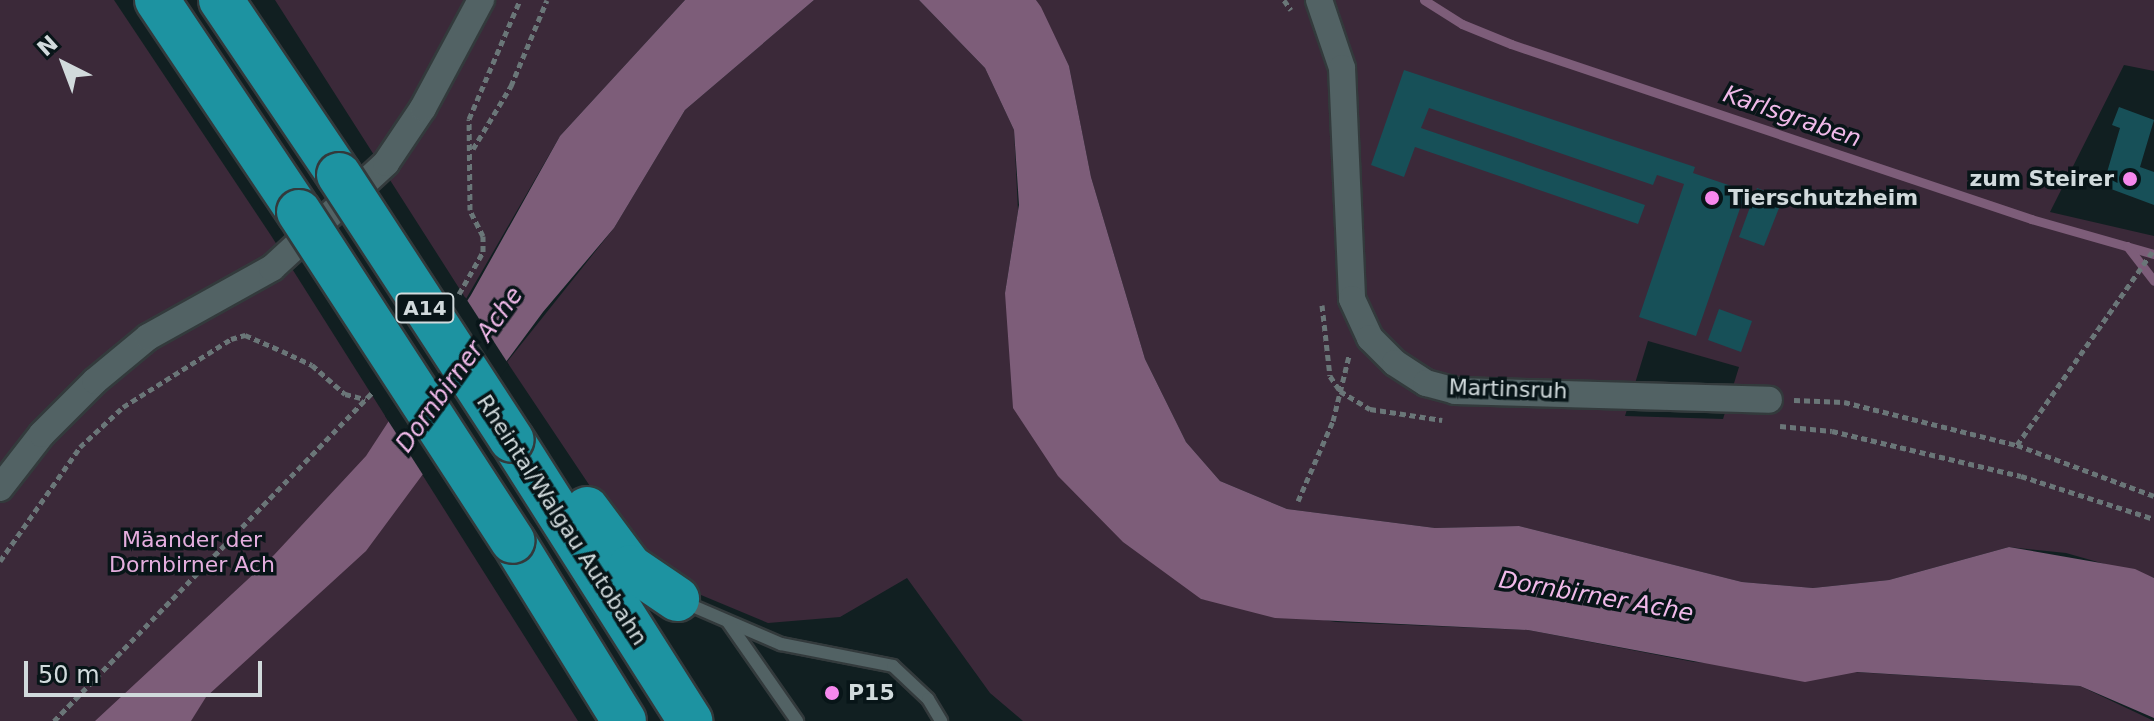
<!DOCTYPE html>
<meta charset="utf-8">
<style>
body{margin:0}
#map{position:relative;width:2154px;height:721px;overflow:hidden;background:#111f21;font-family:"DejaVu Sans",sans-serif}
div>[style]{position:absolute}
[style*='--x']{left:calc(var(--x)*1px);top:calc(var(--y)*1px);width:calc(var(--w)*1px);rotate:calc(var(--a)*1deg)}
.green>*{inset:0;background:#3b2939}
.water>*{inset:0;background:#7d5d79}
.pier>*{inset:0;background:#111f21}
.stream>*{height:9px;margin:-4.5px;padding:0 4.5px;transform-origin:4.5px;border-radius:4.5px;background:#7d5d79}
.building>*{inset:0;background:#175058}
.path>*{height:5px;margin-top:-2.5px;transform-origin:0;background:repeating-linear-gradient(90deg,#6a7678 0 6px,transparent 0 10px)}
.roads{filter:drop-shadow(2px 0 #333a3c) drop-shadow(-2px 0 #333a3c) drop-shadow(0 2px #333a3c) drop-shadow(0 -2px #333a3c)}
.service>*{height:12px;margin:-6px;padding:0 6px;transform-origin:6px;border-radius:6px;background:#526264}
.minor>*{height:26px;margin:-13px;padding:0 13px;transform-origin:13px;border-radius:13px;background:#526264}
.motorway>*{height:44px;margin:-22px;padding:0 22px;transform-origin:22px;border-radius:22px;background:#1d93a1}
.bridges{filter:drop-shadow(2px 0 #333a3c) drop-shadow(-2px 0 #333a3c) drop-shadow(0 2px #333a3c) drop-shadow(0 -2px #333a3c)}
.motorway-bridge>*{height:44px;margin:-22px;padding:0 22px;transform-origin:22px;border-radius:22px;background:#1d93a1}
.dots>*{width:22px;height:22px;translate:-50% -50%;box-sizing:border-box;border:4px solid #081518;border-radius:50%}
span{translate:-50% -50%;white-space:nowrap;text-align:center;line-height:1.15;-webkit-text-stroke:7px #081518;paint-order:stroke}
.shield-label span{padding:2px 6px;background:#081518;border:2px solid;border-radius:6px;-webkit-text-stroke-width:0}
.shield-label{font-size:20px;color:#d1dadc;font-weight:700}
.poi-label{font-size:22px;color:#d1dadc;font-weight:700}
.right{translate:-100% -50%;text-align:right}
.left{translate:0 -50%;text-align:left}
.street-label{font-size:22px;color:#d1dadc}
.park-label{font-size:22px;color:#e4aede}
.water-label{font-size:24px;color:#f0b9e9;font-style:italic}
.north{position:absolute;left:24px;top:24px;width:80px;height:80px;-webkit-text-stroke:6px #081518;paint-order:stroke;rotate:318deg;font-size:22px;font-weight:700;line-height:32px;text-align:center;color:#d1dadc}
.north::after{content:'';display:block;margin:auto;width:28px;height:36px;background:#d1dadc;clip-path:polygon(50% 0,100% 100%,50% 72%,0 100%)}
.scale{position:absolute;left:24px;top:661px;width:238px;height:36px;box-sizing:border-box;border:4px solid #d1dadc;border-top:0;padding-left:10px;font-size:24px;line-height:28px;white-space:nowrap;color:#d1dadc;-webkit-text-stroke:6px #081518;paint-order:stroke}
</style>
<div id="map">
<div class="green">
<div style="clip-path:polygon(0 0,114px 0,272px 237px,578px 721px,0 721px)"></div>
<div style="clip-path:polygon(275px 0,685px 0,560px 136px,466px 299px)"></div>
<div style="clip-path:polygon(814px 0,919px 0,985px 68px,1014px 130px,1018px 211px,1005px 293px,1201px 599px,1336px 622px,1528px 630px,1694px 662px,2080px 686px,2154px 721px,1023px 721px,990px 693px,907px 578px,840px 617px,768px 623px,677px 585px,624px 537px,507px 362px,614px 228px,685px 110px)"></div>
<div style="clip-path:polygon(evenodd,1036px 0,2154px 0,2154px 71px,2124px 65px,2050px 212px,2154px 236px,2154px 578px,2066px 553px,2009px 547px,1889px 580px,1813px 588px,1742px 582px,1519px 526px,1435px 528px,1287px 509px,1220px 481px,1186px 442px,1145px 359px,1091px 177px,1069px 66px,1036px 0,1648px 341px,1739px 367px,1723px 419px,1625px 416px,1648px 341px)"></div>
</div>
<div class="water">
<div style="clip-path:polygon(685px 0,814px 0,685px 110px,614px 228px,543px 312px,366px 551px,206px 697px,191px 721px,95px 721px,274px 555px,366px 456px,471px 295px,560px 136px)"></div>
<div style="clip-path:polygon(919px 0,1036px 0,1041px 7px,1069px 66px,1091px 177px,1145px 359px,1186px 442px,1220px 481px,1287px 509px,1435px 528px,1519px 526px,1742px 582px,1813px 588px,1889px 580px,2009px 547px,2135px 569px,2154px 578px,2154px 718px,2080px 686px,1857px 672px,1805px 682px,1528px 630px,1275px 618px,1201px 599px,1123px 542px,1058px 476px,1013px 408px,1005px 293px,1019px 205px,1014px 130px,985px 68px)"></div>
</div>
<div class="pier">
<div style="clip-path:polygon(465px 297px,509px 365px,425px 478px,385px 416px)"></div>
</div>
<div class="stream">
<div style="--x:1424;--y:0;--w:45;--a:32.3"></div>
<div style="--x:1462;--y:24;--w:53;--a:22.2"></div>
<div style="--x:1511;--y:44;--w:549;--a:18.6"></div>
<div style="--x:2031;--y:219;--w:128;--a:15.9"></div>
<div style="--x:2127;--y:246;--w:44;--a:52.4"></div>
</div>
<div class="building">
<div style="clip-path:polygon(1404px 70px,1695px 167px,1693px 173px,1746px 191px,1696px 336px,1639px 317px,1684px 184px,1657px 175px,1653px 185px,1429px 108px,1421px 128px,1645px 205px,1638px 224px,1415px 147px,1404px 177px,1371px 165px)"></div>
<div style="clip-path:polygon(2119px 107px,2154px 120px,2140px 167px,2154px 172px,2154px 205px,2103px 186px,2120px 128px,2112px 125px)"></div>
<div style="clip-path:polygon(1757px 188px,1783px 198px,1764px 246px,1739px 237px)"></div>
<div style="clip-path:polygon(1719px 309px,1752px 321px,1741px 352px,1708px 340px)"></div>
</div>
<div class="path">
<div style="--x:1284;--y:0;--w:12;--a:55"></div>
<div style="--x:473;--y:149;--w:74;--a:-58.9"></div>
<div style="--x:511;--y:86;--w:93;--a:-67.3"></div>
<div style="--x:459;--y:294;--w:48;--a:-60.3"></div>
<div style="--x:483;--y:252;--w:16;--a:-90"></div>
<div style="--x:483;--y:236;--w:29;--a:-117"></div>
<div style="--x:470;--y:210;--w:91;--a:-90.6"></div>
<div style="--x:469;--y:119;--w:129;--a:-66.8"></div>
<div style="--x:1322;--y:305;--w:71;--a:83.6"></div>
<div style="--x:1330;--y:376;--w:18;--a:56"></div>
<div style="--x:1340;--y:391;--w:35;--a:31"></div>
<div style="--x:1370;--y:409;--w:73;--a:8.7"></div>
<div style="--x:1794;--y:400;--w:50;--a:2.3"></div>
<div style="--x:1844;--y:402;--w:178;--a:14"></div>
<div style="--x:2017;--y:445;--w:146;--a:20.4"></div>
<div style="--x:1780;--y:426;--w:52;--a:5.5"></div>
<div style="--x:1832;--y:431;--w:194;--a:13.4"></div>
<div style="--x:2021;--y:476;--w:140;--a:17.9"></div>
<div style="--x:2017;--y:445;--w:239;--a:-55"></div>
<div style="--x:1298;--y:501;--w:87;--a:-66.4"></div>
<div style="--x:1333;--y:421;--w:67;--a:-76.2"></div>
<div style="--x:0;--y:561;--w:139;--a:-54.9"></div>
<div style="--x:80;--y:447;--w:59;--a:-42.9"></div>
<div style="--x:123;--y:407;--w:128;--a:-32.2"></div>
<div style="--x:231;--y:339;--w:15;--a:-16"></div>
<div style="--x:245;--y:335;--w:40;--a:23.4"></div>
<div style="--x:282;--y:351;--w:33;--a:25"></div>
<div style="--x:312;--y:365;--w:44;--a:41.3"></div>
<div style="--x:345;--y:394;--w:21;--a:14"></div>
<div style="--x:54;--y:721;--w:458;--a:-45.9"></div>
</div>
<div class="roads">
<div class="service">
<div style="--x:681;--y:601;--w:109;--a:23.3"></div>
<div style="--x:781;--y:644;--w:114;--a:11.1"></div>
<div style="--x:893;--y:666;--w:48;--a:43.3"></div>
<div style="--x:928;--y:699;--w:26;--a:59"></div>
<div style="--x:728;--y:622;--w:121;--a:55.1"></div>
</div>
<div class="minor">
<div style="--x:1319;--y:0;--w:72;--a:71.3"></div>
<div style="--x:1342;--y:68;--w:231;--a:87.5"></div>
<div style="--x:1352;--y:299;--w:43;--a:65.2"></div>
<div style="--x:1370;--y:338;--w:35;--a:45"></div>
<div style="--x:1395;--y:363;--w:37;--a:33"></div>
<div style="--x:1426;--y:383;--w:30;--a:15"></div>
<div style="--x:1455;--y:391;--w:314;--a:1.6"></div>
<div style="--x:0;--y:488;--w:68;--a:-52.1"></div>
<div style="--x:42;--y:434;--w:75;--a:-45"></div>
<div style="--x:95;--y:381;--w:69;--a:-39.7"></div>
<div style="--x:148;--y:337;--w:142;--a:-29.1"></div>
<div style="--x:272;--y:268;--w:155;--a:-42.6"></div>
<div style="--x:386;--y:163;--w:66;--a:-56.1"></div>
<div style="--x:423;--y:108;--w:123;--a:-61.8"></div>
</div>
<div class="motorway">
<div style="--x:157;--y:0;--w:255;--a:56.2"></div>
<div style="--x:221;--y:0;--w:211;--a:56"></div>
<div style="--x:512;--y:440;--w:333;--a:57.6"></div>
<div style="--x:587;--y:509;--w:72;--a:53.4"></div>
<div style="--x:630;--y:567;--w:57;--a:34.2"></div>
<div style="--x:513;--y:541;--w:211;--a:58.3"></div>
</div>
</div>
<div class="bridges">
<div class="motorway-bridge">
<div style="--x:339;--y:175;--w:316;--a:56.9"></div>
<div style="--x:299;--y:212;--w:392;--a:57"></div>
</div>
</div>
<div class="dots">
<div style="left:2130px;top:179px;background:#f688ed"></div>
<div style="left:1712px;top:198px;background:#f688ed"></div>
<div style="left:832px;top:693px;background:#f688ed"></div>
</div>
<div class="shield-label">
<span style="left:425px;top:308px">A14</span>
</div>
<div class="poi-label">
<span class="right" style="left:2114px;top:179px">zum Steirer</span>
<span class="left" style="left:1728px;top:198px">Tierschutzheim</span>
<span class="left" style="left:848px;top:693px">P15</span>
</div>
<div class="street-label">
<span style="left:1508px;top:389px;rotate:2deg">Martinsruh</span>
<span style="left:562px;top:520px;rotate:57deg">Rheintal/Walgau Autobahn</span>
</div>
<div class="park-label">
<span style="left:192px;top:552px">Mäander der<br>Dornbirner Ach</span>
</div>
<div class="water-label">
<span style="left:1792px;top:117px;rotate:19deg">Karlsgraben</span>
<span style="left:460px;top:370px;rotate:-54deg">Dornbirner Ache</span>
<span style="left:1596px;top:597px;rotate:10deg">Dornbirner Ache</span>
</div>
<div class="north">N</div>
<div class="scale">50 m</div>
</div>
